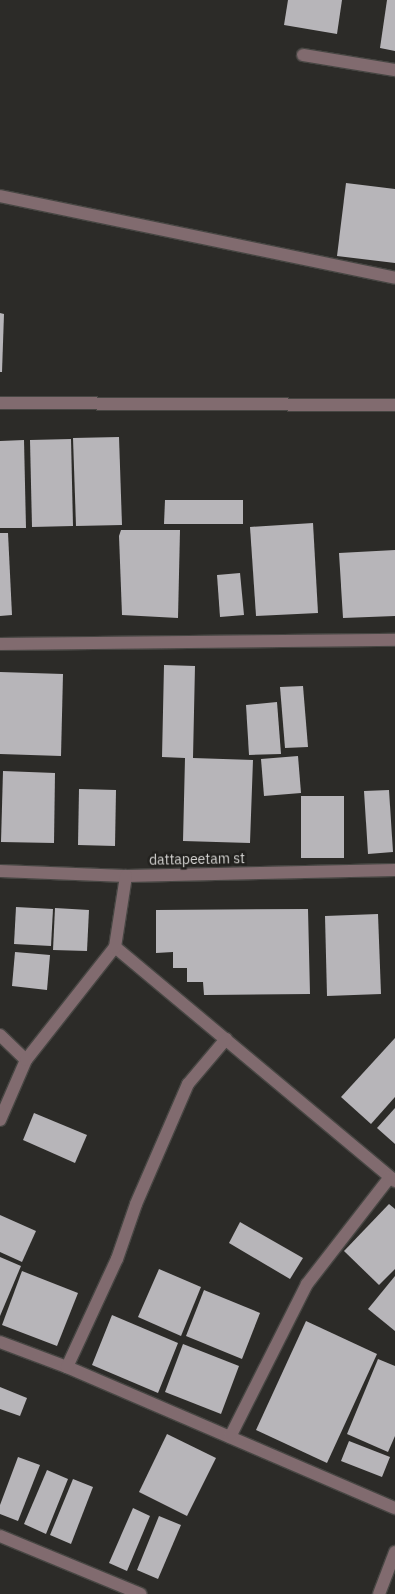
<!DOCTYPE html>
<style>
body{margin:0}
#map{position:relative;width:395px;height:1594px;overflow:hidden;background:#2c2b28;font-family:"IBM Plex Sans",sans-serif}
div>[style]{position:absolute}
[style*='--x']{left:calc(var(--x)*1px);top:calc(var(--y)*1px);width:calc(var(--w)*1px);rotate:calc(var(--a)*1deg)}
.building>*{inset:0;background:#b7b5b9}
.roads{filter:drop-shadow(1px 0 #474643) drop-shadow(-1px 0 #474643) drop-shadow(0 1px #474643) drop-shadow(0 -1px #474643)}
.minor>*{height:12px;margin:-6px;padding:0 6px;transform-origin:6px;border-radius:6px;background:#816b6f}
span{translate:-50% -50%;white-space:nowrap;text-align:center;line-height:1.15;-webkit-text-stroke:5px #22211e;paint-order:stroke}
.street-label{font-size:14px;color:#d6d5d3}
</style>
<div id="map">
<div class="building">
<div style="clip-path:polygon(288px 0,342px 0,337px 34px,284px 25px)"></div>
<div style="clip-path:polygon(387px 0,395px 0,395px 51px,380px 48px)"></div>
<div style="clip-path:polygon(346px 183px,395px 189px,395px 263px,337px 256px)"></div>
<div style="clip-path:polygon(0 313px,4px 314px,2px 372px,0 372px)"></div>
<div style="clip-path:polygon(119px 437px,122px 525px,76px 526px,73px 438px)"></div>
<div style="clip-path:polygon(71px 439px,73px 526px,32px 527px,30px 440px)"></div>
<div style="clip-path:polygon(24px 440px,26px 528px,0 528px,0 441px)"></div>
<div style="clip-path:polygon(165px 500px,243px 500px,243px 524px,164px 524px)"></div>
<div style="clip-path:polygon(313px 523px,318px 613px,256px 616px,250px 527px)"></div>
<div style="clip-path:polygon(121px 530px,180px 530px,178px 618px,122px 615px,119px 536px)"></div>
<div style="clip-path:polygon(0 533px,8px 533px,12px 615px,0 616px)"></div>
<div style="clip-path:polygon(395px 550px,395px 616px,343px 618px,339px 553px)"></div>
<div style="clip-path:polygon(240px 573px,244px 615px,220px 617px,217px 575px)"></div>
<div style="clip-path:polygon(164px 665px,195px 666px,193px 758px,253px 760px,250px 843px,183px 841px,185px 758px,162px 757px)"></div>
<div style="clip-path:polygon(0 672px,63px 674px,61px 756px,0 754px)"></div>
<div style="clip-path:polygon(303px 686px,308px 747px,285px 748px,280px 687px)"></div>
<div style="clip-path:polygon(277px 702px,281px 754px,249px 755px,246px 705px)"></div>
<div style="clip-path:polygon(298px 756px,301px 793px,264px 796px,261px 759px)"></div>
<div style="clip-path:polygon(3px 771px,55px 773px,54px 843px,1px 842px)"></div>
<div style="clip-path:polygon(79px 789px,116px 790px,115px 846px,78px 845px)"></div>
<div style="clip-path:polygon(389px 790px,393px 852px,368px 854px,364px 791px)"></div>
<div style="clip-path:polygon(301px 796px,344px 796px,344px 858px,301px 858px)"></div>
<div style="clip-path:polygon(16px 907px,53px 909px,51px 946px,14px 944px)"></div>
<div style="clip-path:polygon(55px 908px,89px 910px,87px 951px,53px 950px)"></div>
<div style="clip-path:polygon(308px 909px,310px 994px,204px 995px,203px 982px,187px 982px,187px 968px,173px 968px,173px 952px,156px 953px,156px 910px)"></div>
<div style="clip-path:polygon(378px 914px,381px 994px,327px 996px,325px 916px)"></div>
<div style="clip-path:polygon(15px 952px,50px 955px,47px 990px,12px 986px)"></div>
<div style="clip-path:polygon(395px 1038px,395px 1097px,371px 1124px,341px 1097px)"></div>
<div style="clip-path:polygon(395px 1108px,395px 1144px,377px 1128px)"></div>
<div style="clip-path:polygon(34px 1113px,87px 1135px,75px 1163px,23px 1140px)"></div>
<div style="clip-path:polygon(389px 1204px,395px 1209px,395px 1269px,379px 1285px,344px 1251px)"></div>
<div style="clip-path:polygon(0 1215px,36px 1231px,22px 1262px,0 1252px)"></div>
<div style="clip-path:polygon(240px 1222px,303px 1258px,290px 1279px,229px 1243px)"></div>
<div style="clip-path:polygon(0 1257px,21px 1266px,0 1316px)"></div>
<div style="clip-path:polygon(159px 1269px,201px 1287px,181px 1336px,138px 1317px)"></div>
<div style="clip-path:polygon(22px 1271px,78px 1293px,57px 1346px,2px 1325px)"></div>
<div style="clip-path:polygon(395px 1276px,395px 1331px,368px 1309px)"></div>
<div style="clip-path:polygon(204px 1290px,260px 1313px,242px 1359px,186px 1336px)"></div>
<div style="clip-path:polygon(112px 1315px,178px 1343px,158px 1393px,92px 1365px)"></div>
<div style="clip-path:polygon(306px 1321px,377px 1354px,327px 1463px,256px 1430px)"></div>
<div style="clip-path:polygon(183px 1344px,239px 1366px,221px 1414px,165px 1392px)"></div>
<div style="clip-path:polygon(378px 1359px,395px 1366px,395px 1436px,388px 1452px,347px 1434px)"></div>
<div style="clip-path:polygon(0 1387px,27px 1398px,20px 1416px,0 1409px)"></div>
<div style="clip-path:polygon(167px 1434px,216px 1458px,187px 1516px,139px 1492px)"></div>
<div style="clip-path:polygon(349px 1441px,390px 1457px,382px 1477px,341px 1461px)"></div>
<div style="clip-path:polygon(18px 1457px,40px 1465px,18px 1521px,0 1514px,0 1505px)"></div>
<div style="clip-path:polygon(47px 1470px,68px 1479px,46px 1534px,24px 1524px)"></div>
<div style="clip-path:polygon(73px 1479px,93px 1487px,71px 1544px,50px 1535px)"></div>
<div style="clip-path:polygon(133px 1508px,150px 1516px,127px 1571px,109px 1563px)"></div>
<div style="clip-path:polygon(159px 1516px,181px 1525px,158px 1579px,137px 1570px)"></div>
</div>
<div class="roads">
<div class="minor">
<div style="--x:303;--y:55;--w:93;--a:9.3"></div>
<div style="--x:0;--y:196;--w:403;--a:11.7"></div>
<div style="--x:0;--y:403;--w:395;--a:0.3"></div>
<div style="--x:0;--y:644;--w:395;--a:-0.6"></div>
<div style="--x:0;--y:871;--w:126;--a:2.3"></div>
<div style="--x:126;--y:876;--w:269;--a:-1.3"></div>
<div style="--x:115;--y:947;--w:365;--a:39.9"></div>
<div style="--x:0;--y:1035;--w:36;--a:44"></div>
<div style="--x:0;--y:1120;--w:65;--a:-66.6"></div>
<div style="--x:26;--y:1060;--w:144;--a:-51.8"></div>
<div style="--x:115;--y:947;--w:72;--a:-81.2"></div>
<div style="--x:0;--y:1342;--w:72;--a:20.5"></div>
<div style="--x:67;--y:1367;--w:357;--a:23.3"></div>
<div style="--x:67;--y:1367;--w:119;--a:-65.2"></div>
<div style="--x:117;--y:1259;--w:58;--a:-70.9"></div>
<div style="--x:136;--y:1204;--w:131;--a:-66.6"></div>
<div style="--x:188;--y:1084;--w:59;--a:-49.8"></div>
<div style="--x:230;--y:1437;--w:171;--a:-63.3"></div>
<div style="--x:307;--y:1284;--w:135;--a:-52.2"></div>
<div style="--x:0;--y:1536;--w:152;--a:22.4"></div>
<div style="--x:379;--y:1594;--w:45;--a:-69.1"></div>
</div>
</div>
<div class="street-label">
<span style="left:197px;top:859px;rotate:-1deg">dattapeetam st</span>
</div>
</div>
